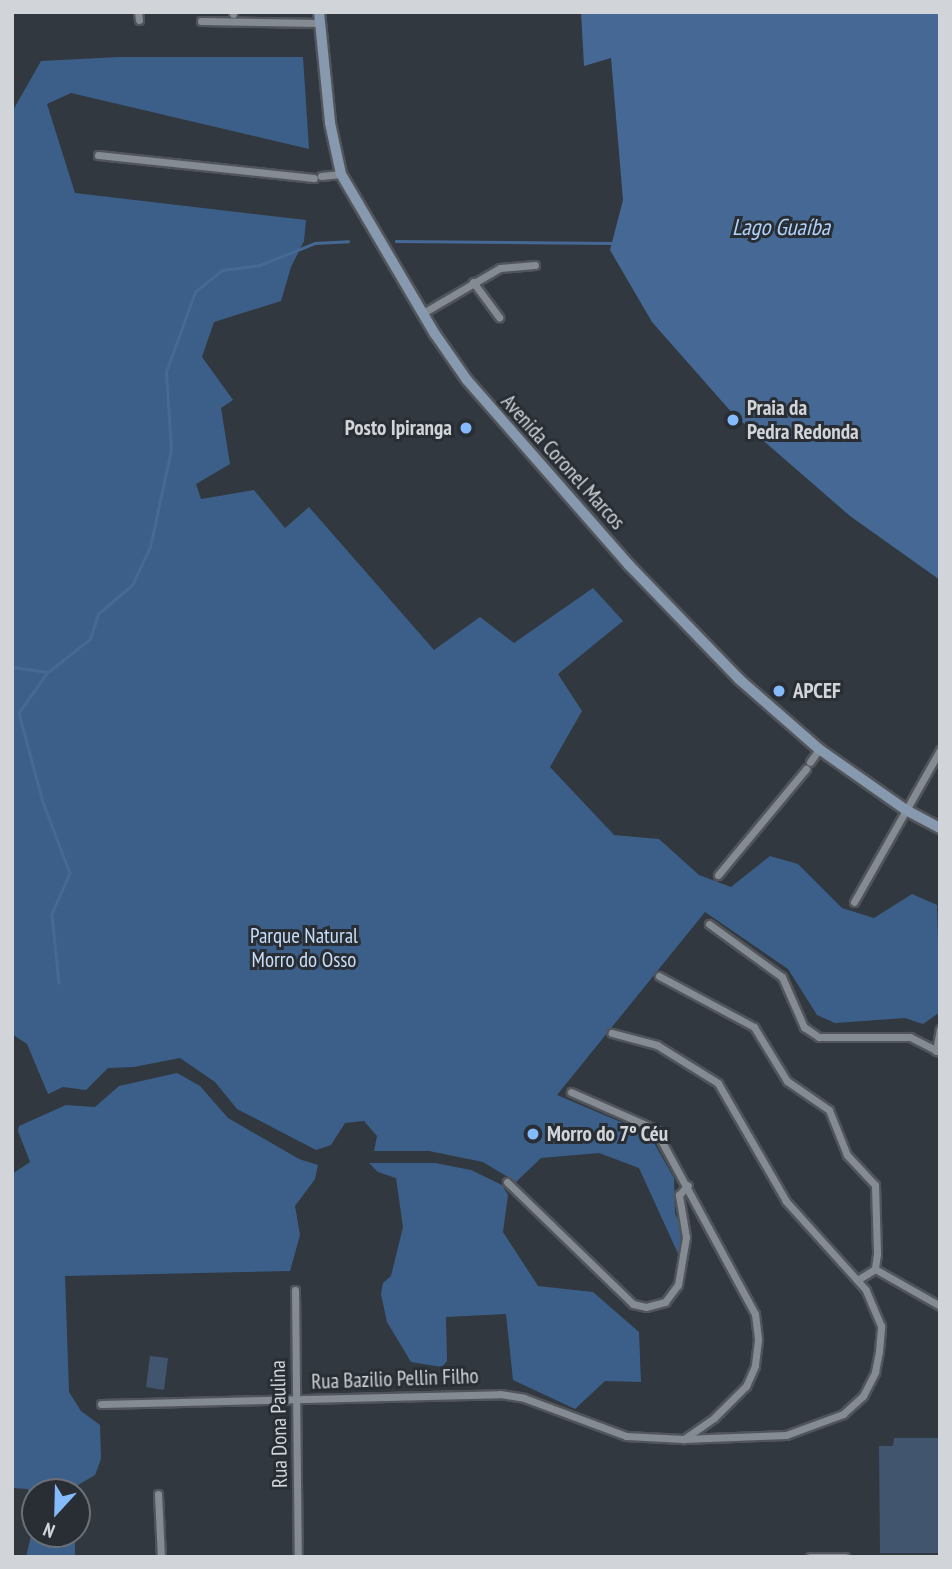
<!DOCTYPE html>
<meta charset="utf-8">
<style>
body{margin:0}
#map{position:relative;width:952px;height:1569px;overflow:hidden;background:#32383f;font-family:"PT Sans Narrow",sans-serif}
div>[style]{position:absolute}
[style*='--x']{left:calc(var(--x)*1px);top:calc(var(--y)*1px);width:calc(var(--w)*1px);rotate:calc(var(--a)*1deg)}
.green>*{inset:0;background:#41556e}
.forest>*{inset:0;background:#3c5f89}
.water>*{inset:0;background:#456994}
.stream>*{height:2.5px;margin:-1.25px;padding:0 1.25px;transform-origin:1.25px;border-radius:1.25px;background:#456994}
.roads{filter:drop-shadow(2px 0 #51555b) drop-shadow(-2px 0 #51555b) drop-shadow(0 2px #51555b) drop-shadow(0 -2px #51555b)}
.street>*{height:7px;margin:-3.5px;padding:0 3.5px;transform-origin:3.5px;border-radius:3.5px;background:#848b93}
.secondary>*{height:10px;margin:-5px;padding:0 5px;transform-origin:5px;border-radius:5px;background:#8799ae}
.dots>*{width:19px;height:19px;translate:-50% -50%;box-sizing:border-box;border:4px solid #282e34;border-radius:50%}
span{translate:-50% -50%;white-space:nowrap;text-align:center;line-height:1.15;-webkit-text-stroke:6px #282e34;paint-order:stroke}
.poi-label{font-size:21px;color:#d1d4d9;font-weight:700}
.left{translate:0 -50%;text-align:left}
.right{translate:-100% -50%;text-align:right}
.street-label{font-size:21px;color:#d1d4d9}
.park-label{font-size:21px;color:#c7ddf8}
.water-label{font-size:23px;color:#b1d2fa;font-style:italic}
.frame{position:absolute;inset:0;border:14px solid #d1d4d9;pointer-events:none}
.north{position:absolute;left:21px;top:1478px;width:70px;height:70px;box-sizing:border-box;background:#282e34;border:2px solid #6c7076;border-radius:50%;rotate:202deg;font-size:19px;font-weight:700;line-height:28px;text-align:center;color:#d1d4d9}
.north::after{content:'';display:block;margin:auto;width:24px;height:32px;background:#86bbfb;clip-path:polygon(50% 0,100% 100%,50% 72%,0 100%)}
</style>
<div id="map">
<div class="green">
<div style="clip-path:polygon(150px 1356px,168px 1358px,164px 1390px,146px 1387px)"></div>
<div style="clip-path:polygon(894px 1438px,940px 1438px,940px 1553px,880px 1553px,879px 1446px,893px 1446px)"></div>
</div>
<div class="forest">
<div style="clip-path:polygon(120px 57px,303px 57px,309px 149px,71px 93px,47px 104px,75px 193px,306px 220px,304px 241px,291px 267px,281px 301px,214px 322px,202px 357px,233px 400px,221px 408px,230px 464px,196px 484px,201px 499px,254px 490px,285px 528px,309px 507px,434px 650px,480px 617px,514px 643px,593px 588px,623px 621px,558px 674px,582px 711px,550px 767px,614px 835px,659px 839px,699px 875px,731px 887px,770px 856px,798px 864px,842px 908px,874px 918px,912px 894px,937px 905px,940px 1012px,923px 1024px,905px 1018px,835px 1023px,817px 1015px,788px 969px,705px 912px,557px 1095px,649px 1134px,674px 1178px,675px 1213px,683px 1234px,680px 1258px,639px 1168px,599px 1153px,541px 1158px,516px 1182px,483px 1162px,429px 1151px,374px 1151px,377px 1136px,364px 1121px,345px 1123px,331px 1145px,316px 1150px,237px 1109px,215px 1082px,180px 1058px,134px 1067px,108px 1068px,86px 1090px,63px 1087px,48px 1094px,27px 1044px,12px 1034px,12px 112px,41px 61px)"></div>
<div style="clip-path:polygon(177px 1073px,200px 1086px,228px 1118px,299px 1159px,318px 1165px,315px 1179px,295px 1206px,300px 1235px,290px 1271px,65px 1276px,69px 1392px,81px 1411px,100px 1425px,101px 1459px,95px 1475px,73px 1488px,73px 1492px,35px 1492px,35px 1534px,75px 1534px,75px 1557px,26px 1557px,31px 1536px,28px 1489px,12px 1488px,12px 1174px,30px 1162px,18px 1131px,19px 1126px,66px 1105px,95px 1107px,119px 1086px)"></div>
<div style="clip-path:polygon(369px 1163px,435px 1163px,471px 1170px,502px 1185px,508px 1195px,503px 1232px,538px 1286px,593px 1292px,639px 1332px,641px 1382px,605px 1381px,575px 1409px,513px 1380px,506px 1314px,446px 1317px,447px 1361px,442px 1367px,411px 1362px,387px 1322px,381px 1294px,383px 1283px,391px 1276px,403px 1227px,396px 1178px,378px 1172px)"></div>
</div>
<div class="water">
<div style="clip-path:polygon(581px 12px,940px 12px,940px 580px,850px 516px,734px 415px,652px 322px,610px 250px,623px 200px,611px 58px,584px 66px)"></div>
</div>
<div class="stream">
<div style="--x:396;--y:241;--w:216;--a:0.5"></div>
<div style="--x:12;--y:667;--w:36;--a:8"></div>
<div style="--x:48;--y:672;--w:53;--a:-38.2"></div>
<div style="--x:90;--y:639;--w:26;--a:-72"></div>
<div style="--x:98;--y:614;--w:45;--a:-40.5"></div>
<div style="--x:132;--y:585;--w:42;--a:-64.7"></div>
<div style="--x:150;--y:547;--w:99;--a:-77.8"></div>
<div style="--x:171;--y:450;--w:78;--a:-93.7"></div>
<div style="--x:166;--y:372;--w:85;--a:-70.1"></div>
<div style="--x:195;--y:292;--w:35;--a:-39"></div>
<div style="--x:222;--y:270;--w:38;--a:-7"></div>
<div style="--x:260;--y:265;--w:59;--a:-21.8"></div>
<div style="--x:315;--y:243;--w:33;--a:-3"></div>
<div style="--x:48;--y:672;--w:50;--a:125.3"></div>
<div style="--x:19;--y:713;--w:92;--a:74.9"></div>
<div style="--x:43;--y:802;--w:76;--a:69.2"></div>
<div style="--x:70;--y:873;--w:45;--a:113.7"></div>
<div style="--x:52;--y:914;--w:69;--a:84.2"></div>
</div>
<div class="roads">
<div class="street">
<div style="--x:138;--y:12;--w:8;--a:83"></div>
<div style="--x:233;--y:12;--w:2;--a:90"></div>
<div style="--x:201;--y:21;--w:118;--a:1"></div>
<div style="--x:98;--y:155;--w:217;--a:6.1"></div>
<div style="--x:321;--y:176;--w:20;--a:-6"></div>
<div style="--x:473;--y:282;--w:44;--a:53.4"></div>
<div style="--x:423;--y:313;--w:89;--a:-30.3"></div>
<div style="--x:500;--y:268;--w:35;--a:-5"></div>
<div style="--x:810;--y:762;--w:16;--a:-55"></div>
<div style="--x:718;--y:875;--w:138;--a:-50.3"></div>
<div style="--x:854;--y:902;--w:175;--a:-60.5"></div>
<div style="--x:709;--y:924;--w:90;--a:36"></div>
<div style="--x:782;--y:977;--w:55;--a:66.3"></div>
<div style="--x:804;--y:1027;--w:18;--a:34"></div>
<div style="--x:819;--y:1037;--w:91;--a:0"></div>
<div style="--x:910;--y:1037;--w:34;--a:27"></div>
<div style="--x:659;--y:976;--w:108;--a:28.2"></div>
<div style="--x:754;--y:1027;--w:63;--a:58.6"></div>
<div style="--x:787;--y:1081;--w:51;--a:34.6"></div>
<div style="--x:829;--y:1110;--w:48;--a:68.2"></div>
<div style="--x:847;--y:1155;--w:41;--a:47"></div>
<div style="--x:875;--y:1185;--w:69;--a:88.3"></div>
<div style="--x:877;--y:1254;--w:15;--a:98"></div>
<div style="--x:936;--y:1051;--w:22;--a:-80"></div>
<div style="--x:571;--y:1092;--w:92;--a:23.8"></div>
<div style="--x:655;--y:1129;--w:210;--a:61.6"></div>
<div style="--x:755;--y:1314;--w:26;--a:83"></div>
<div style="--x:758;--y:1340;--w:26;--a:97"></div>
<div style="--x:755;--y:1366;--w:22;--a:114"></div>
<div style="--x:746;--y:1386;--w:45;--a:135"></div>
<div style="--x:714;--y:1418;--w:37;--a:145"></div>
<div style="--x:507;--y:1182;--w:175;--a:44.1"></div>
<div style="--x:633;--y:1304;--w:13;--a:13"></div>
<div style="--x:646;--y:1307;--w:20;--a:-15"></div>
<div style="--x:665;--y:1302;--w:21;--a:-53"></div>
<div style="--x:678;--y:1285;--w:49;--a:-80.5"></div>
<div style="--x:686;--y:1237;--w:43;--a:-99.5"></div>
<div style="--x:679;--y:1195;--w:13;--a:-48"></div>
<div style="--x:875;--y:1269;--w:75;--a:29.6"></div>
<div style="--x:859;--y:1279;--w:19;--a:-32"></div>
<div style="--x:295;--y:1290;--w:267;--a:89.4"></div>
<div style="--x:101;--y:1404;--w:399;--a:-1.4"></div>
<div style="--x:500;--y:1394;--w:24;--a:9"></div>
<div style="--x:524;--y:1398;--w:109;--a:20.4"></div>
<div style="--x:626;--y:1436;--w:57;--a:3"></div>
<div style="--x:683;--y:1439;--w:103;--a:-2.2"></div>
<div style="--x:786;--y:1435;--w:61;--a:-20.2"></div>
<div style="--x:843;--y:1414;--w:27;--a:-42"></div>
<div style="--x:863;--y:1396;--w:27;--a:-63"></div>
<div style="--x:875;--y:1372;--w:21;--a:-79"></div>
<div style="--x:879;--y:1351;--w:25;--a:-85"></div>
<div style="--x:881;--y:1326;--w:39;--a:-113"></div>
<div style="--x:866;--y:1290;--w:120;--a:-132"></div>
<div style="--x:786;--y:1201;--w:136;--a:-120"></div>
<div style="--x:718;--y:1083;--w:72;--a:-148.1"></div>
<div style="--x:657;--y:1045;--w:47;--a:-165.1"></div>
<div style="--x:158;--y:1494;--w:63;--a:87.3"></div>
<div style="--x:810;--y:1557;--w:35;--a:0"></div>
</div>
<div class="secondary">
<div style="--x:319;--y:12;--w:112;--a:84.3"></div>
<div style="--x:330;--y:123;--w:52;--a:77.8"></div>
<div style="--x:341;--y:174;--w:186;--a:59.6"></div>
<div style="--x:435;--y:334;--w:56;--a:55.2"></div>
<div style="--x:467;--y:380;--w:246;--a:48.8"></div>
<div style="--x:629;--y:565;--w:158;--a:46"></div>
<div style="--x:739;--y:679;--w:106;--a:41.2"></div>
<div style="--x:819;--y:749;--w:106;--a:35"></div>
<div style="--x:906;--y:810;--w:38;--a:28"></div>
</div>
</div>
<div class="dots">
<div style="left:733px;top:420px;background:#86bbfb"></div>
<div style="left:466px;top:428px;background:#86bbfb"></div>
<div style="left:779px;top:691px;background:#86bbfb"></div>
<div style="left:533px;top:1134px;background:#86bbfb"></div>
</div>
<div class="poi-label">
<span class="left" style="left:747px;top:420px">Praia da<br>Pedra Redonda</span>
<span class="right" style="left:452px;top:428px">Posto Ipiranga</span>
<span class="left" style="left:793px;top:691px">APCEF</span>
<span class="left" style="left:547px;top:1134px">Morro do 7º Céu</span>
</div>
<div class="street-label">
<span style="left:563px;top:462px;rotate:48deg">Avenida Coronel Marcos</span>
<span style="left:395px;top:1379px;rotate:-2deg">Rua Bazilio Pellin Filho</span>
<span style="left:279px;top:1424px;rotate:-91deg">Rua Dona Paulina</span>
</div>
<div class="park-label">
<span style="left:304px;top:948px">Parque Natural<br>Morro do Osso</span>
</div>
<div class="water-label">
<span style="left:781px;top:227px">Lago Guaíba</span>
</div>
<div class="frame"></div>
<div class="north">N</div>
</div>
